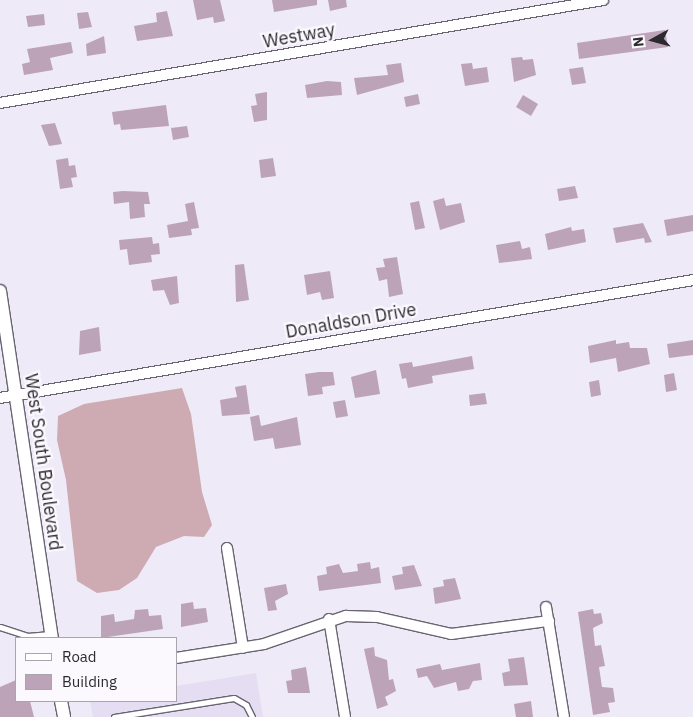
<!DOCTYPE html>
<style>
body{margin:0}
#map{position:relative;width:693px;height:717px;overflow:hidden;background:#efeaf8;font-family:"IBM Plex Sans",sans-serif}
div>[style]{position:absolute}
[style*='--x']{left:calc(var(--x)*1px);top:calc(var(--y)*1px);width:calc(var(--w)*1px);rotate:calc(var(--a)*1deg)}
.built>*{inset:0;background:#e5ddf2}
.forest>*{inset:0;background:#ceabb3}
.building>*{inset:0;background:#bda3b8}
.roads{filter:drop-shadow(1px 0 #696470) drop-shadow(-1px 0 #696470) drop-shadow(0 1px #696470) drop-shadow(0 -1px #696470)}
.service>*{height:5px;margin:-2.5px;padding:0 2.5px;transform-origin:2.5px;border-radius:2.5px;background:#fff}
.minor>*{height:10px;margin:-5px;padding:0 5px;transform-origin:5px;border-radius:5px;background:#fff}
.tertiary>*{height:12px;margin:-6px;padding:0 6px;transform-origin:6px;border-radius:6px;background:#fff}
span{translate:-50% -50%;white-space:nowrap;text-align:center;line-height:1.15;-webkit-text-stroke:4.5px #fbf9fe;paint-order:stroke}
.street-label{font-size:18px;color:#2c2a30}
.legend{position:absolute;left:15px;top:637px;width:162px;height:65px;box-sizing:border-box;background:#fbf9fe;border:1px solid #a8a6ac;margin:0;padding:6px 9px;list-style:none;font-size:15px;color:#2c2a30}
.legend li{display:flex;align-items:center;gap:10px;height:25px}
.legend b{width:25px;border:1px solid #a8a6ac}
.north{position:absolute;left:628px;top:15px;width:50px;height:50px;-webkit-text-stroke:4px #fbf9fe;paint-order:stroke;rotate:263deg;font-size:14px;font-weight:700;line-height:20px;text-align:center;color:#2c2a30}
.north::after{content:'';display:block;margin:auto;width:18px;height:22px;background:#2c2a30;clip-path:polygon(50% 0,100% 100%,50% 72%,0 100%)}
</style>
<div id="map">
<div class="built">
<div style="clip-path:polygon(256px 673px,263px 717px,93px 717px,90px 701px,176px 701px,176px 686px)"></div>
</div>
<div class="forest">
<div style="clip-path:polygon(182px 388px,191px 414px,202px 492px,212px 525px,204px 537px,184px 536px,156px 547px,137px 578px,119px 590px,97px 593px,77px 581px,66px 480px,57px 440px,58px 416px,84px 404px)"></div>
</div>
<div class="building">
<div style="clip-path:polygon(193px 0,220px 0,225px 21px,214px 23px,213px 17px,197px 20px)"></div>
<div style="clip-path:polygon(272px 0,317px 0,317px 5px,274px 12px)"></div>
<div style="clip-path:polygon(328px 0,346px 0,347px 7px,330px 11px)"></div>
<div style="clip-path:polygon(167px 11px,173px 36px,137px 41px,134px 26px,157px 22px,156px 13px)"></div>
<div style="clip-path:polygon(88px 12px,92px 27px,79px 29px,77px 13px)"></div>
<div style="clip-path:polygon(44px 14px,45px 25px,28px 27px,26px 16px)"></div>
<div style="clip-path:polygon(665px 30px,668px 47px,579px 59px,577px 43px)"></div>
<div style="clip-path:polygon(104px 36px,106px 53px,87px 56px,86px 44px)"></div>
<div style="clip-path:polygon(71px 42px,73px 53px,50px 58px,53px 70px,24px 75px,22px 64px,30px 62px,27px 49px)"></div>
<div style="clip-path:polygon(522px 57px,523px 60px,533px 59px,536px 75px,514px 82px,511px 58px)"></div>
<div style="clip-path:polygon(401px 63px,404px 82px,357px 95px,354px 78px,388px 75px,386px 65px)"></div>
<div style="clip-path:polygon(472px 63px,473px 69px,487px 67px,489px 82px,465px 86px,461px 64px)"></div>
<div style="clip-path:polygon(583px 67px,586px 83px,572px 85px,569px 69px)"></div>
<div style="clip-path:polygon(327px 81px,341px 82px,342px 95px,307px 98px,305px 85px)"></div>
<div style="clip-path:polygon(267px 92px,267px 120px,254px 122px,251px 106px,257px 105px,255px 94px)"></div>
<div style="clip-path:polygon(418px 94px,420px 104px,406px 107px,404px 97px)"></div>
<div style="clip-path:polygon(523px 95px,538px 104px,531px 116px,516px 107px)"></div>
<div style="clip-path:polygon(166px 105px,169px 126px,121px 130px,120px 124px,114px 125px,112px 112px)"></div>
<div style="clip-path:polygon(55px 123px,62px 144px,49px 146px,41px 125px)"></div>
<div style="clip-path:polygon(187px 126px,189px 137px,173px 140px,171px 128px)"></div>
<div style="clip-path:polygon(68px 158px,69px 166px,75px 165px,77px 177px,71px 178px,73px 187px,60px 189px,56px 160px)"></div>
<div style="clip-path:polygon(273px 158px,276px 176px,261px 178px,259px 160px)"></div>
<div style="clip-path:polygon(575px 186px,578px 198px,559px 201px,557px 189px)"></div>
<div style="clip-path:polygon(123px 191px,148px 192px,150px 204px,144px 204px,145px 217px,130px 219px,129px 202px,114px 204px,113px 192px)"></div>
<div style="clip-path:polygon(444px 198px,446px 206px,461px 203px,465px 222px,440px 230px,433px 201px)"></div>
<div style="clip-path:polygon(419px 201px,425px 228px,415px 230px,410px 203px)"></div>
<div style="clip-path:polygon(194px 202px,199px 228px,191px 229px,192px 235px,169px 238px,167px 225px,188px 221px,185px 204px)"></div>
<div style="clip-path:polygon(693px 215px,693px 231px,667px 236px,664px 220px)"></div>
<div style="clip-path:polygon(643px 223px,652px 242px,645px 243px,644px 238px,616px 243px,613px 228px)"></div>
<div style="clip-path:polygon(571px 227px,572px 231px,584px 229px,586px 242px,548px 250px,545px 234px)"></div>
<div style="clip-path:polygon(152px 237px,153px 244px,159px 243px,160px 254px,151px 255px,152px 262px,129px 265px,127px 249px,120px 250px,119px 240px)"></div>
<div style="clip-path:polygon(520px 241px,522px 249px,530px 247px,532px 259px,499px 263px,496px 245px)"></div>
<div style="clip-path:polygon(397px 257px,403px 294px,389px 297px,387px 279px,379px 281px,376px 268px,385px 267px,383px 259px)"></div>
<div style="clip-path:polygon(244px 264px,249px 300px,236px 302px,235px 265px)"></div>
<div style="clip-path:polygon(330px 271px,334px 298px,322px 300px,320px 292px,307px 295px,304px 275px)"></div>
<div style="clip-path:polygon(177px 276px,179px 303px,170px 305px,164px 290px,153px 291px,151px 280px)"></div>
<div style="clip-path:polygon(99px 327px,101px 351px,79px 355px,80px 331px)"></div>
<div style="clip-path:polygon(616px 340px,616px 344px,629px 342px,630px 348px,647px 348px,650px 364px,618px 372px,616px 358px,590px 363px,588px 346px)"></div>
<div style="clip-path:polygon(693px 340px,693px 355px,669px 358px,667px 344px)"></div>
<div style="clip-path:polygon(472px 356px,474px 369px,432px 376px,433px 383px,408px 388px,406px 378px,402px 379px,399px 364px,412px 362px,413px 367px)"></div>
<div style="clip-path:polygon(376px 370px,380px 394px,355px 398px,351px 377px)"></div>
<div style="clip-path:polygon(319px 372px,333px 372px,335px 385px,322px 387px,323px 394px,308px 396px,305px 374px)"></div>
<div style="clip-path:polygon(674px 373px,677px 390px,666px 392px,664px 375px)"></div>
<div style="clip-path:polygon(599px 380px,601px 395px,591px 397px,589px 382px)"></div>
<div style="clip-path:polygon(246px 385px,250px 414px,222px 416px,220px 400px,237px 397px,235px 387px)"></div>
<div style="clip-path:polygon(485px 393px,487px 404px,470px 406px,469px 395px)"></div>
<div style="clip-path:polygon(345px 400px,348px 416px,336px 418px,333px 402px)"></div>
<div style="clip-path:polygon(259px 415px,261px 426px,297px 417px,301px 445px,275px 449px,273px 438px,254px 441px,250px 417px)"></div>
<div style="clip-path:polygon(370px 562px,371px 569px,379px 567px,381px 583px,319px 591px,317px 576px,327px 574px,326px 567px,339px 564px,343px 573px,358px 571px,357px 564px)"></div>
<div style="clip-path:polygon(414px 565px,422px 586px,395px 590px,392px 576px,403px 574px,402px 567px)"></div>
<div style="clip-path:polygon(455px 578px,461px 599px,435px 604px,433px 588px,444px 586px,443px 580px)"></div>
<div style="clip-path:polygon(286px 584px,288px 594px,275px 601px,277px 610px,268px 611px,264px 588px)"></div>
<div style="clip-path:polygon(193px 602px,194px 609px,206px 608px,208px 622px,181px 627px,181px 604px)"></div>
<div style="clip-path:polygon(148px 609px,149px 616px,161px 615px,163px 629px,101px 638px,101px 616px,114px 614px,115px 622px,134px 619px,135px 610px)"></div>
<div style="clip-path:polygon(593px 609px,594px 614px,601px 613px,603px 623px,593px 628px,595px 646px,601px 645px,605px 666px,599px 667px,602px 687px,613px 688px,615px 702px,608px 703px,610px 712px,593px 715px,578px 612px)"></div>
<div style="clip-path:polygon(374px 647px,375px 656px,387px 660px,389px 680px,393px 679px,396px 691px,385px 697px,388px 705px,377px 709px,364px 649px)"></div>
<div style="clip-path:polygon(524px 657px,528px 685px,504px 686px,502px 673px,510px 671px,508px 659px)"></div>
<div style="clip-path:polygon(480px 663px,482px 680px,473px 681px,469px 689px,458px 691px,456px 682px,434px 688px,427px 676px,418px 678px,416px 669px,440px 664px,442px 670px)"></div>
<div style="clip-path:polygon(306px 667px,310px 693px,288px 693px,286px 681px,292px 680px,291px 670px)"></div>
<div style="clip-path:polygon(16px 680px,16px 701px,30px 701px,34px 717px,0 717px,0 687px)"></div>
<div style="clip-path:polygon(531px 701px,533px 717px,516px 717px,514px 704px)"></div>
</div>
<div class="roads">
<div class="service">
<div style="--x:0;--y:627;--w:28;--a:18"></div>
<div style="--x:27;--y:636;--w:23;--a:-5"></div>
<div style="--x:114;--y:717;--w:121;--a:-9"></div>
<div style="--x:234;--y:698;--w:14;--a:30"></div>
<div style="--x:246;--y:705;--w:13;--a:63"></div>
</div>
<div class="minor">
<div style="--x:0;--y:103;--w:612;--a:-9.69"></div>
<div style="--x:0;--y:398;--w:703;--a:-9.66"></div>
<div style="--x:227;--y:548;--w:101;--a:80.9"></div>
<div style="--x:546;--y:607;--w:111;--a:80.7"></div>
<div style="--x:329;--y:619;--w:99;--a:80.7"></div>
<div style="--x:176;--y:658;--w:89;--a:-9"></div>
<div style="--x:264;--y:644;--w:87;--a:-18.9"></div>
<div style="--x:346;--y:616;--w:31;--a:2"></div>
<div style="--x:377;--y:617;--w:76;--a:12.9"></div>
<div style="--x:451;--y:634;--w:99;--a:-7.6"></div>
</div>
<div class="tertiary">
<div style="--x:0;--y:291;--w:351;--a:81.5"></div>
<div style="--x:61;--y:701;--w:16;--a:79"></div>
</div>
</div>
<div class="street-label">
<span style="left:299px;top:36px;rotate:-10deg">Westway</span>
<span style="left:351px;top:321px;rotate:-10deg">Donaldson Drive</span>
<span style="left:43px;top:462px;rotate:82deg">West South Boulevard</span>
</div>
<ul class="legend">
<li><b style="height:6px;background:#fff"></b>Road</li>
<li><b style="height:14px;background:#bda3b8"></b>Building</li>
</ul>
<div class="north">N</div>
</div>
